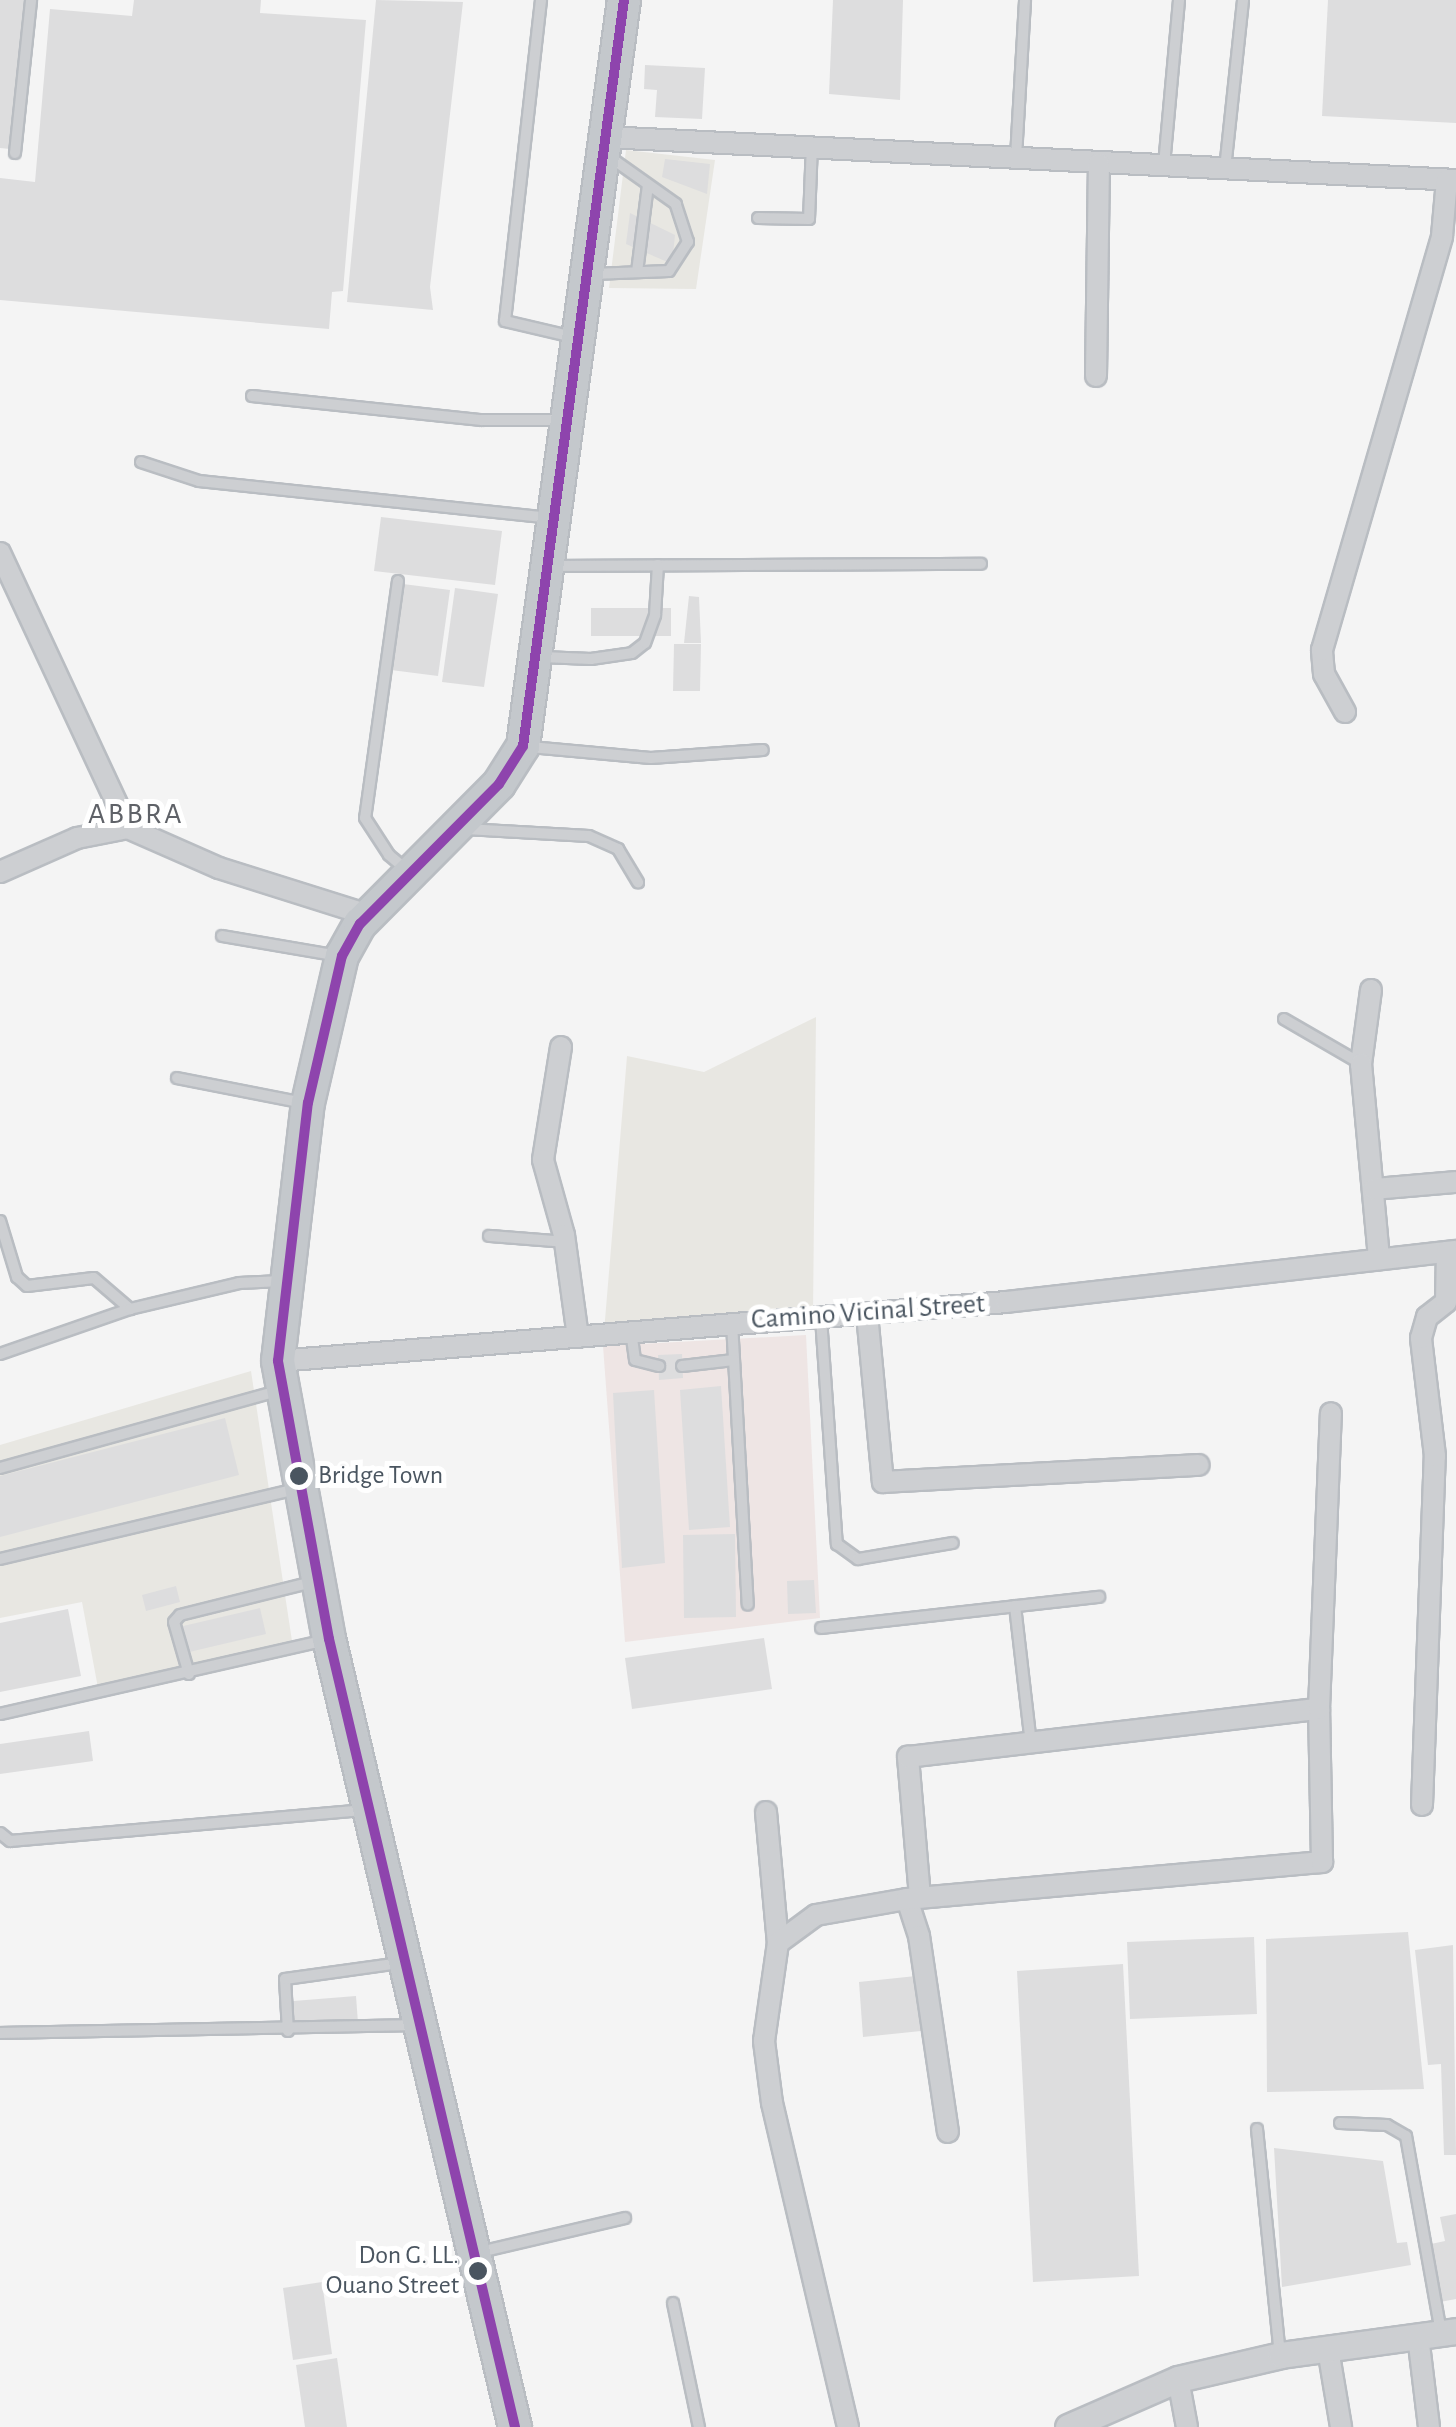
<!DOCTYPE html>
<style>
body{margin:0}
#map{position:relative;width:1456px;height:2427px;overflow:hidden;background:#f4f4f4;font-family:"Alegreya Sans",sans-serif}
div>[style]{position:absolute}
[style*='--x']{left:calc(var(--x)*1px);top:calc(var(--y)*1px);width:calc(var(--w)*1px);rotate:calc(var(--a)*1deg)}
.commercial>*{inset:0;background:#e8e7e2}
.medical>*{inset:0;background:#eee5e4}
.building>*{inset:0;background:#ddddde}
.roads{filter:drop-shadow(2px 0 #b9bdc2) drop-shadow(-2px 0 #b9bdc2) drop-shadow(0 2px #b9bdc2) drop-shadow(0 -2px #b9bdc2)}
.service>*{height:10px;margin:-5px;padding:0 5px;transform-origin:5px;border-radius:5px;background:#cdcfd2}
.minor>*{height:20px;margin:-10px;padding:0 10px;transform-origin:10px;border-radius:10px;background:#cdcfd2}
.tertiary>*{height:25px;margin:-12.5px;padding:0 12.5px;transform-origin:12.5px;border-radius:12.5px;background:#cdcfd2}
.trunk>*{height:32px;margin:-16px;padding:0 16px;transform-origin:16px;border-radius:16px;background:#c4c8cc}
.bus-1>*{height:10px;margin:-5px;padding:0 5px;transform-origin:5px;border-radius:5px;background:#8e44ad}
.dots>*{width:28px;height:28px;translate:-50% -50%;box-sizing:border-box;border:5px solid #fff;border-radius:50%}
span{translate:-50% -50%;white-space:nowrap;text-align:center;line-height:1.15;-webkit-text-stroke:10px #fff;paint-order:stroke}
.bus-label{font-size:26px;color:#4a5560}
.left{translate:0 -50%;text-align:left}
.right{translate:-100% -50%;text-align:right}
.street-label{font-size:28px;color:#4a5560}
.neighbourhood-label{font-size:30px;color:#5f6268;letter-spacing:2.5px}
</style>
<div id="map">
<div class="commercial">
<div style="clip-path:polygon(626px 150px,715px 160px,696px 289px,609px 288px)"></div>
<div style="clip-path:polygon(816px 1017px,813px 1315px,604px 1332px,627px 1056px,704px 1072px)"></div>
<div style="clip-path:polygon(251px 1371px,292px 1641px,98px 1688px,82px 1602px,0 1618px,0 1445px)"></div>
</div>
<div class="medical">
<div style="clip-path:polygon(806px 1335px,820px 1618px,625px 1642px,603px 1346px)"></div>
</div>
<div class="building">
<div style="clip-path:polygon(0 0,27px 0,10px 149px,0 148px)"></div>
<div style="clip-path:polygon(134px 0,261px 0,260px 13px,366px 20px,343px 291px,332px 292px,329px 329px,0 300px,0 178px,35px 182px,50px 9px,132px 16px)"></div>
<div style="clip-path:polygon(376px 0,463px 2px,430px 287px,433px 310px,347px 302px)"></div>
<div style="clip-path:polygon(833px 0,903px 0,900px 100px,829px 94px)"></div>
<div style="clip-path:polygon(1328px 0,1456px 0,1456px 123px,1322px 116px)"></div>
<div style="clip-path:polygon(645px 65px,705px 68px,702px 119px,655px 117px,657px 90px,644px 89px)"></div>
<div style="clip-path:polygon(665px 159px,710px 164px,707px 194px,662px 177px)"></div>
<div style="clip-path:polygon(630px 213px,675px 235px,672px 264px,626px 244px)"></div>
<div style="clip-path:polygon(381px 517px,502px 531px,495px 585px,374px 571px)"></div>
<div style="clip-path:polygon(403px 584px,450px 590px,438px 676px,391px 670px)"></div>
<div style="clip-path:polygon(455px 588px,498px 594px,484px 687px,442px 682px)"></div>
<div style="clip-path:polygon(689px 596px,699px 597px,701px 643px,684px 643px)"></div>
<div style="clip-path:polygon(591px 608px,671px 608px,671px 636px,591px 636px)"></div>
<div style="clip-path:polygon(674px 644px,701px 644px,700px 691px,673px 691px)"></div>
<div style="clip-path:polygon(682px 1354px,683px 1378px,659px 1380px,658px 1355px)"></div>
<div style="clip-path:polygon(721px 1386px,730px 1527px,689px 1530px,680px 1390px)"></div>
<div style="clip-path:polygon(654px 1390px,665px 1563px,622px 1568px,613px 1393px)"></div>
<div style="clip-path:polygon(225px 1418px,239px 1475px,0 1537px,0 1476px)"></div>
<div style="clip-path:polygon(735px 1534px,736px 1617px,684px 1618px,683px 1535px)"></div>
<div style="clip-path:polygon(814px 1580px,816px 1613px,788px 1614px,787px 1581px)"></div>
<div style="clip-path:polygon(176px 1586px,180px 1602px,146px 1611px,142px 1595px)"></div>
<div style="clip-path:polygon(260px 1608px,266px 1634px,185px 1653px,179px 1627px)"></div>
<div style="clip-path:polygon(68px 1609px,81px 1676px,0 1692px,0 1623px)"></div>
<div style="clip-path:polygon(764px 1638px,772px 1689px,632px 1709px,625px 1658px)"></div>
<div style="clip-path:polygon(89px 1731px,93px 1761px,0 1774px,0 1744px)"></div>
<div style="clip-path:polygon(1408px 1932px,1424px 2089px,1267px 2092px,1266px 1939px)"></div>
<div style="clip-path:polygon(1254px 1937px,1257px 2014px,1130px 2019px,1127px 1942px)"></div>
<div style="clip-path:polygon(1453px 1945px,1456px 2155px,1444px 2155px,1441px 2064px,1428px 2065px,1415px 1950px)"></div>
<div style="clip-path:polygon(1123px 1964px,1139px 2276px,1033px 2282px,1017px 1971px)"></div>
<div style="clip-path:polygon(916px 1976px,921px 2031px,863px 2037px,859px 1982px)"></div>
<div style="clip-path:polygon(356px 1996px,358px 2023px,283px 2028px,281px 2002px)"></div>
<div style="clip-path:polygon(1274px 2148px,1383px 2161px,1397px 2243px,1407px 2242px,1411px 2265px,1282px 2287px)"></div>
<div style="clip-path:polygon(1456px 2214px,1456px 2299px,1440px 2302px,1431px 2244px,1445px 2241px,1440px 2217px)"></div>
<div style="clip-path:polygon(322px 2282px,332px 2354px,293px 2360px,283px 2288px)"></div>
<div style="clip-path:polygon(337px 2358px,347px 2427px,305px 2427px,296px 2365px)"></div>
</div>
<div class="roads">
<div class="service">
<div style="--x:541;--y:0;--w:323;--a:96.4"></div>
<div style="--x:505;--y:321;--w:70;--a:13.2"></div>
<div style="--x:15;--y:153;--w:154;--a:-84"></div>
<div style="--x:1016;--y:157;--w:157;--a:-86.7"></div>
<div style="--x:1164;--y:165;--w:166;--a:-84.8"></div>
<div style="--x:1225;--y:169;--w:170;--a:-83.9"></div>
<div style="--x:758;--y:218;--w:51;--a:1.1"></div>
<div style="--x:809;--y:219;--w:74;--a:-87.7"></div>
<div style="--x:637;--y:272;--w:88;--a:-82.8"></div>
<div style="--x:593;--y:274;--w:76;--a:-2.3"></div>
<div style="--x:669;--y:271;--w:35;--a:-57"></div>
<div style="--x:688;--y:242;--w:40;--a:-108"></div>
<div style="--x:676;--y:204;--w:80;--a:-144.7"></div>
<div style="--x:252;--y:396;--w:231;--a:6"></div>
<div style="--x:482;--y:420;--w:82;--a:0"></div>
<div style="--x:141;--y:462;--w:61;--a:18.1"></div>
<div style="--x:199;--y:481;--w:353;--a:6"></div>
<div style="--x:554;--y:566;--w:427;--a:-0.3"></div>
<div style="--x:398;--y:581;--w:239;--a:97.9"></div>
<div style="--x:365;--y:818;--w:44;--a:57"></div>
<div style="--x:389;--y:855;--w:25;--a:40"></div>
<div style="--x:542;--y:657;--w:49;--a:2.3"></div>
<div style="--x:591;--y:659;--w:41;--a:-8.3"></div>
<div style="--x:632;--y:653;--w:16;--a:-38"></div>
<div style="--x:645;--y:643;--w:30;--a:-70"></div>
<div style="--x:655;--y:615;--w:50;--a:-86.6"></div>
<div style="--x:530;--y:747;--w:121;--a:5.2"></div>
<div style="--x:651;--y:758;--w:112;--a:-4.1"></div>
<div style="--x:466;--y:829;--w:123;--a:3.3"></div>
<div style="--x:589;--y:836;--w:32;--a:24"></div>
<div style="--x:618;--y:849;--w:39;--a:59"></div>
<div style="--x:222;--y:936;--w:119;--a:9.7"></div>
<div style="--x:1284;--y:1019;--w:88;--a:30.1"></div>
<div style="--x:177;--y:1078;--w:129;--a:11.1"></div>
<div style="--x:0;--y:1221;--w:59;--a:73.1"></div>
<div style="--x:17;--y:1277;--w:13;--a:42"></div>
<div style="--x:27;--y:1286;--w:67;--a:-6.8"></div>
<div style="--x:94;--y:1278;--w:48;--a:40.7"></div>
<div style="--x:489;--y:1236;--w:76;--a:4.5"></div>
<div style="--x:821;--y:1318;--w:227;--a:86"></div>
<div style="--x:837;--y:1544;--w:26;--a:36"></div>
<div style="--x:858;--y:1559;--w:96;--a:-9.6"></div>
<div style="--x:732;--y:1323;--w:282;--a:86.8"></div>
<div style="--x:631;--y:1331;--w:29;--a:82"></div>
<div style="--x:635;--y:1360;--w:25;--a:14"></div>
<div style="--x:0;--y:1354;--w:138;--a:-19.1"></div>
<div style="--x:130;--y:1309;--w:112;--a:-13.4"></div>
<div style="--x:239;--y:1283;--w:43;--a:-2.7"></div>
<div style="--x:682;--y:1366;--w:52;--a:-6.6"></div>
<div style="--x:0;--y:1468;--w:288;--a:-15.5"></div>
<div style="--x:0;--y:1559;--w:304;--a:-13.3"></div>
<div style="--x:1015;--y:1606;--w:139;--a:83.4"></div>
<div style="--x:821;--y:1628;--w:280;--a:-6.4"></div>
<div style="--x:189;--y:1674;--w:54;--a:-106.1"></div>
<div style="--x:174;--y:1622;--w:9;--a:-49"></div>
<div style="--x:180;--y:1615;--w:136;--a:-14"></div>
<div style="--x:0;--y:1714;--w:334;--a:-12.8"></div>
<div style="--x:0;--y:1833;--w:13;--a:39"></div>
<div style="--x:10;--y:1841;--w:357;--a:-5"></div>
<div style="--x:288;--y:2031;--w:52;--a:-93.3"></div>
<div style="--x:285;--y:1979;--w:117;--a:-7.9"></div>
<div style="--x:0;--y:2033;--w:414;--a:-1.1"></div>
<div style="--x:1340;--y:2123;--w:47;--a:2.4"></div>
<div style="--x:1387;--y:2125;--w:22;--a:30"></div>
<div style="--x:1406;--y:2136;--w:199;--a:79.9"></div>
<div style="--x:1257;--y:2129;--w:226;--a:84.2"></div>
<div style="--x:480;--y:2252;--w:149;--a:-13.2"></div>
<div style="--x:673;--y:2303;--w:127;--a:78.2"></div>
</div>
<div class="minor">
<div style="--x:605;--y:137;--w:852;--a:2.89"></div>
<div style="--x:1096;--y:376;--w:212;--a:-89.2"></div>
<div style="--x:0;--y:553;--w:303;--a:65"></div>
<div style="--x:1345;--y:712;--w:43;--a:-118.9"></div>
<div style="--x:1324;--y:674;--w:24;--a:-95"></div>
<div style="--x:1322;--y:650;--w:431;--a:-73.8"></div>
<div style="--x:1442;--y:236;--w:56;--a:-84.9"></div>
<div style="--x:0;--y:872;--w:84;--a:-23.8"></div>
<div style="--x:77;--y:838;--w:52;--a:-11.1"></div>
<div style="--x:128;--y:828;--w:99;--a:23.7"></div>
<div style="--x:219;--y:868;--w:156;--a:17.5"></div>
<div style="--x:1371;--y:990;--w:75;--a:97.7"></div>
<div style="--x:1361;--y:1064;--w:196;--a:84.7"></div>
<div style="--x:561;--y:1047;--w:114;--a:99.1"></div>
<div style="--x:543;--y:1160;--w:78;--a:74.4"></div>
<div style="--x:564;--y:1235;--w:103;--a:82.2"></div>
<div style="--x:1374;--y:1189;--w:82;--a:-4.9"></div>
<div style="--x:867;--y:1314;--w:169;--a:84.6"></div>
<div style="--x:883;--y:1482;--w:316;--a:-3.1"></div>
<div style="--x:278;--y:1361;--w:730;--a:-4.63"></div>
<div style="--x:1006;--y:1302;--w:453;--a:-6.5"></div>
<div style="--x:1422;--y:1805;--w:349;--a:-87.9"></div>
<div style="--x:1435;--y:1456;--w:119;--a:-96.8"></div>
<div style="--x:1421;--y:1338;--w:22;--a:-74"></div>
<div style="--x:1427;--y:1317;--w:24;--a:-38"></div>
<div style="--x:1446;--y:1302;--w:50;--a:-88.9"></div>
<div style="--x:766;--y:1812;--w:132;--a:84.8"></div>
<div style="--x:920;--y:1897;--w:141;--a:-94.9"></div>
<div style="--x:908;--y:1757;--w:414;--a:-6.7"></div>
<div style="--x:907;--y:1899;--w:39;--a:72"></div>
<div style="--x:919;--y:1936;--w:198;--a:81.6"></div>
<div style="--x:1418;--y:2336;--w:92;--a:83.1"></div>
<div style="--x:1328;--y:2349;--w:79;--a:80.5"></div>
<div style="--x:1178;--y:2379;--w:49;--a:79.4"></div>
<div style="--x:848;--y:2427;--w:333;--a:-103.2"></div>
<div style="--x:772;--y:2103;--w:63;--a:-97.4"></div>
<div style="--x:764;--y:2041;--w:99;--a:-81.9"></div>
<div style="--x:778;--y:1943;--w:47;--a:-36.4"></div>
<div style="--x:816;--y:1915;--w:92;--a:-10"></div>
<div style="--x:907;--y:1899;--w:417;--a:-5.1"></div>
<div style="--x:1322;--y:1862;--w:153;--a:-91.1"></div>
<div style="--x:1319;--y:1709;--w:296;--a:-87.7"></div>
</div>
<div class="tertiary">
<div style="--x:1068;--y:2427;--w:120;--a:-23.6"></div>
<div style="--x:1178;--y:2379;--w:106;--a:-13.1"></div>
<div style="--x:1281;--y:2355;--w:177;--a:-7.8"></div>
</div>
<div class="trunk">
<div style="--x:515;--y:2427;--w:810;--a:-103.28"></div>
<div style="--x:329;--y:1639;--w:283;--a:-100.4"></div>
<div style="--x:278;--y:1361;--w:260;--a:-83.4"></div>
<div style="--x:308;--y:1103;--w:151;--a:-77"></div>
<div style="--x:342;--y:956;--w:37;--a:-61"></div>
<div style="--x:360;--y:924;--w:197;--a:-45.2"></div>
<div style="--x:499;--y:784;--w:45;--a:-57.7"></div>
<div style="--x:523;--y:746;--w:753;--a:-82.29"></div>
</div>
</div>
<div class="bus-1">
<div style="--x:515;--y:2427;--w:810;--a:-103.28"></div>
<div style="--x:329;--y:1639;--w:283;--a:-100.4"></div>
<div style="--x:278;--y:1361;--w:260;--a:-83.4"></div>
<div style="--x:308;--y:1103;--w:151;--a:-77"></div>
<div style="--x:342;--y:956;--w:37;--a:-61"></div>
<div style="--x:360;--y:924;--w:197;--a:-45.2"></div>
<div style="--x:499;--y:784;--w:45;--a:-57.7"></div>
<div style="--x:523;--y:746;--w:753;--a:-82.29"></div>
</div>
<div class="dots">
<div style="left:299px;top:1476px;background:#4a5560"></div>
<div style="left:478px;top:2271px;background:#4a5560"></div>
</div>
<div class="bus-label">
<span class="left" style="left:318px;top:1476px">Bridge Town</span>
<span class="right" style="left:459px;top:2271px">Don G. LL.<br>Ouano Street</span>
</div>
<div class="street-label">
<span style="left:868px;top:1312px;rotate:-4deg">Camino Vicinal Street</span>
</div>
<div class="neighbourhood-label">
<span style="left:136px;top:814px">ABBRA</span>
</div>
</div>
